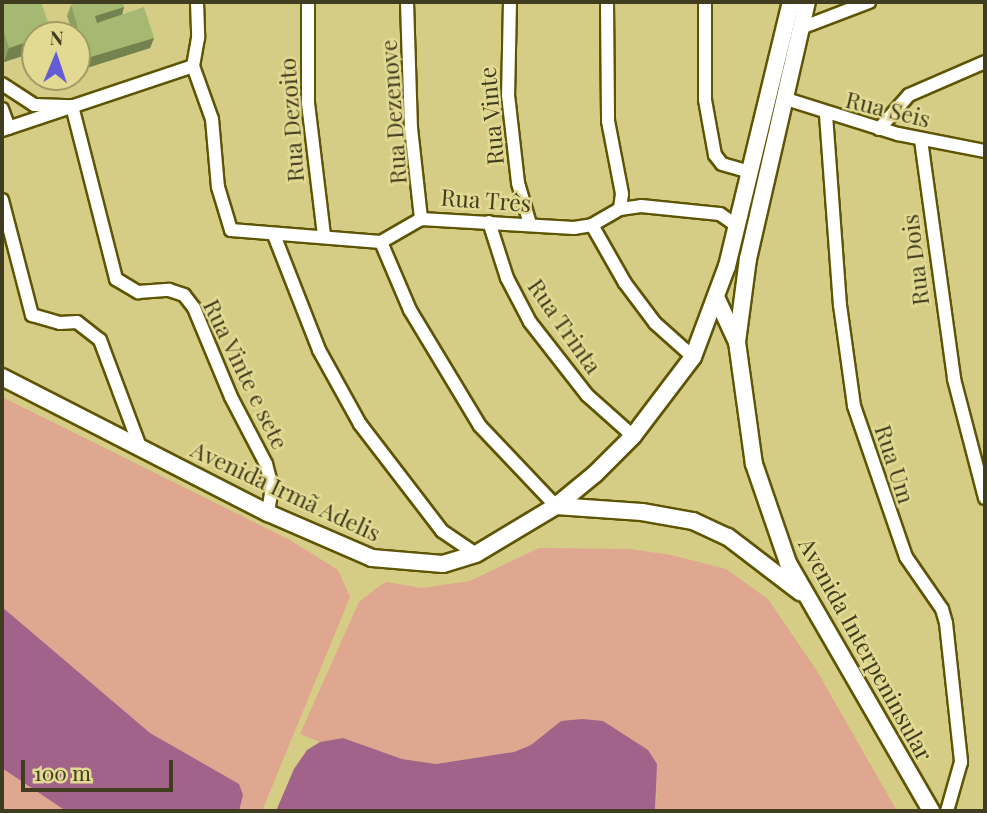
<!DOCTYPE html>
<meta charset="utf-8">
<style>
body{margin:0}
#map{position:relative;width:987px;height:813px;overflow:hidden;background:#d5cc85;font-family:"Playfair Display",serif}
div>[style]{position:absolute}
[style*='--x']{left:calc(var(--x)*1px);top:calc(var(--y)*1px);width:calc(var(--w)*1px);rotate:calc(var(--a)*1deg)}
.green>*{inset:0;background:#dfa690}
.water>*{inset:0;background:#a1638a}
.roads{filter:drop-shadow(2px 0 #5e5504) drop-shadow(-2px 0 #5e5504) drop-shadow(0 2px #5e5504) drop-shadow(0 -2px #5e5504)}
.street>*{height:12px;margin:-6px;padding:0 6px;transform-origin:6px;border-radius:6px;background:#fff}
.secondary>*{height:16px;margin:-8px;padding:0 8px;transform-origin:8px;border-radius:8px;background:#fff}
.wall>*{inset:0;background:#8e9f63}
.shaded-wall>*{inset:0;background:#748250}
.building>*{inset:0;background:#a5b973}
span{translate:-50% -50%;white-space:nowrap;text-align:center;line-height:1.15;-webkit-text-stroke:5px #e2d992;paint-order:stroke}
.street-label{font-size:23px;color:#403c1f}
.frame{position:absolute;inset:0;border:4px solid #403c1f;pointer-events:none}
.north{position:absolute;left:21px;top:21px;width:70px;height:70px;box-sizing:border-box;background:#e2d992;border:2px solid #a19a64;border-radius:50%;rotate:2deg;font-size:19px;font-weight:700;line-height:28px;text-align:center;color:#403c1f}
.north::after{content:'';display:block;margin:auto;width:24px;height:32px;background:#655cd5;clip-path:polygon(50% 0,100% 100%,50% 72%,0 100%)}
.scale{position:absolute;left:21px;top:760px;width:152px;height:32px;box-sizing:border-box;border:4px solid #403c1f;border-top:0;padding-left:9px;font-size:21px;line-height:24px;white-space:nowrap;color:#403c1f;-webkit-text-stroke:5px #e2d992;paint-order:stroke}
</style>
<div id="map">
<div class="green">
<div style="clip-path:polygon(2px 397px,290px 540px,338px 570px,350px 597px,262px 811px,2px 811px)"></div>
<div style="clip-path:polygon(539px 548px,630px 549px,671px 555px,726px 569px,768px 599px,817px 671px,897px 811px,655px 811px,657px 794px,561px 721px,531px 745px,514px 752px,436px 764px,402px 759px,343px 738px,320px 742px,300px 734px,359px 602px,379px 586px,387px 582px,421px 588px,470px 581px)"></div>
</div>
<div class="water">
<div style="clip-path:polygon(2px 607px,150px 733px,239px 784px,243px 795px,239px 811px,66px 811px,2px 768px)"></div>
<div style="clip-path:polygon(582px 719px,603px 721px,648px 750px,657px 764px,655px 811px,276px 811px,294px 769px,307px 750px,320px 742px,343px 738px,402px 759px,436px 764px,514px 752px,531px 745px,561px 721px)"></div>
</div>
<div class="roads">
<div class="street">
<div style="--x:197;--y:2;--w:36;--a:88"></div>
<div style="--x:198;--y:38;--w:28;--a:100"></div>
<div style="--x:193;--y:66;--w:56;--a:70.3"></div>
<div style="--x:212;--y:119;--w:68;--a:85"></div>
<div style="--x:218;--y:187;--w:45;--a:73.2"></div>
<div style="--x:231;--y:230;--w:150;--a:4.6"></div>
<div style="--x:381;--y:242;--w:46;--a:-29.9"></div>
<div style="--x:421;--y:219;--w:153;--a:3.4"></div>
<div style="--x:574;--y:228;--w:18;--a:-9"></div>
<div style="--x:592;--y:225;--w:32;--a:-30"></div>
<div style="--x:620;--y:209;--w:21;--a:-8"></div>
<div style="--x:641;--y:206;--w:79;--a:5.8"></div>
<div style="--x:720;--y:214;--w:21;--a:35"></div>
<div style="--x:308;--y:2;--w:101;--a:90"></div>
<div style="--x:308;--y:103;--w:133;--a:83.1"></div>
<div style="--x:407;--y:2;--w:126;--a:88.2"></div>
<div style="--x:411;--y:128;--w:92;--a:83.7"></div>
<div style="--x:510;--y:2;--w:93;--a:91.2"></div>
<div style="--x:508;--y:95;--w:89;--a:83.5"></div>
<div style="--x:518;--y:183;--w:43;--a:73.7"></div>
<div style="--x:607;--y:2;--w:119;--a:89.5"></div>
<div style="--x:608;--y:121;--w:74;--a:79.1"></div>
<div style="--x:622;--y:194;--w:15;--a:98"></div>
<div style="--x:705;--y:2;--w:98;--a:90"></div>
<div style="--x:705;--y:100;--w:56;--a:79.7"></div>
<div style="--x:715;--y:155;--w:11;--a:52"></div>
<div style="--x:722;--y:164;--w:29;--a:16"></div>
<div style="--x:801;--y:28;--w:73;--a:-20.9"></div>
<div style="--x:2;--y:84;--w:38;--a:33"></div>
<div style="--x:34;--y:105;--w:38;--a:2"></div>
<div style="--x:72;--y:106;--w:179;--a:75.7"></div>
<div style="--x:116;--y:279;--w:26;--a:31"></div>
<div style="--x:138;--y:292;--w:31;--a:-4"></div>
<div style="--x:169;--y:290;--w:16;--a:18"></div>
<div style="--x:184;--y:295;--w:16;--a:52"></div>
<div style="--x:194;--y:308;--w:96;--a:67.4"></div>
<div style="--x:231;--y:397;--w:76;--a:62.4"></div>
<div style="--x:266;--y:464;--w:24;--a:75"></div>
<div style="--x:272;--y:487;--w:26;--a:99"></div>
<div style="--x:783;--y:98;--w:121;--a:17.4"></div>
<div style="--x:898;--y:134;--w:89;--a:11.1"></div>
<div style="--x:2;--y:109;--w:20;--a:70"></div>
<div style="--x:826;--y:115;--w:191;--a:85.8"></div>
<div style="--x:840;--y:305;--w:102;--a:82.1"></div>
<div style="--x:854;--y:406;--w:160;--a:71"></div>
<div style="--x:906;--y:557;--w:63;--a:55.3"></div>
<div style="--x:942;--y:609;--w:15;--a:74"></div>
<div style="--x:946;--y:623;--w:140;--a:83.8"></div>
<div style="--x:961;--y:762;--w:51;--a:105.9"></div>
<div style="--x:879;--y:129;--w:45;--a:-48.6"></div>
<div style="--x:909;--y:95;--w:83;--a:-23.5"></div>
<div style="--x:2;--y:130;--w:201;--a:-18.5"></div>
<div style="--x:921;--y:140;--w:241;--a:82.1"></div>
<div style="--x:954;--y:379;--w:123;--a:75.4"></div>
<div style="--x:2;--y:200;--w:119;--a:75.4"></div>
<div style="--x:32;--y:315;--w:29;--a:16"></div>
<div style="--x:60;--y:323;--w:17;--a:-3"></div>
<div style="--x:77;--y:322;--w:29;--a:38"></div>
<div style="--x:100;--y:340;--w:114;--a:69.5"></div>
<div style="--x:489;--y:222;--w:59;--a:72.2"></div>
<div style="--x:507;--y:278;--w:50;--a:62.4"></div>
<div style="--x:530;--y:322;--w:93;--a:52"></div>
<div style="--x:587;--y:395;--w:62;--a:41.7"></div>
<div style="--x:592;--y:225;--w:67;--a:60.4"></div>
<div style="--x:625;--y:283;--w:50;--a:53.1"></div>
<div style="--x:655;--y:323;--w:51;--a:41.8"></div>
<div style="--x:274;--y:235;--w:123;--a:68.6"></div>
<div style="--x:319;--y:350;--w:85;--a:61"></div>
<div style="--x:360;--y:424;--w:135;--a:52.5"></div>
<div style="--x:442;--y:531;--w:41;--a:34.1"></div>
<div style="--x:381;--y:242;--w:74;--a:66.9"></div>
<div style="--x:410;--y:310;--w:135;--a:58.9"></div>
<div style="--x:480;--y:426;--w:110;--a:46.5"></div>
</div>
<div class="secondary">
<div style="--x:717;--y:299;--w:47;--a:65.1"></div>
<div style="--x:737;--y:342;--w:123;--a:82.1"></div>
<div style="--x:754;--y:464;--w:105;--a:71"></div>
<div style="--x:788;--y:563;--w:286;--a:60"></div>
<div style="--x:737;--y:342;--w:84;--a:-82.5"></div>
<div style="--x:748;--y:259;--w:264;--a:-77.1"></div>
<div style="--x:2;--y:377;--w:299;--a:27.1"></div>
<div style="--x:268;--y:513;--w:113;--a:23.4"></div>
<div style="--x:372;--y:558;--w:71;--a:4.8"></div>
<div style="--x:443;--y:564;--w:34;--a:-17"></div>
<div style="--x:476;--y:554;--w:93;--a:-31"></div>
<div style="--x:556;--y:506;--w:50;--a:-39.4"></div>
<div style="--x:595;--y:474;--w:54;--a:-45"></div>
<div style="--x:633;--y:436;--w:99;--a:-52.8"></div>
<div style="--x:693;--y:357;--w:97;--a:-69.5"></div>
<div style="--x:727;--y:266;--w:272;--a:-76.4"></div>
<div style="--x:556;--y:506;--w:86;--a:4"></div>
<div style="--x:642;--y:512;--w:52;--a:10"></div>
<div style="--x:693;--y:521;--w:38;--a:25"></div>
<div style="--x:728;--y:537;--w:91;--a:37.4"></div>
</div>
</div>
<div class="wall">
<div style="clip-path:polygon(2px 2px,35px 35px,35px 52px,4px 62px,2px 55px)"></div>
<div style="clip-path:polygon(71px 5px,124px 7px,122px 14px,154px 38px,150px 48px,77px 71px,77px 35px,72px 30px,67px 16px)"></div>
</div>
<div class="shaded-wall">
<div style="clip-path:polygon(124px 7px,121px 18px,91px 26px,95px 16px)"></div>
<div style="clip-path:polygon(154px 38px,150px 48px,77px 71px,77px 61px)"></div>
<div style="clip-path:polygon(35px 39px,35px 52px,4px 62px,9px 48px)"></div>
</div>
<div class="building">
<div style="clip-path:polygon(2px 2px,41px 2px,52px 34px,48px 35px,35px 35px,35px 39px,9px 48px,2px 26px)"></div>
<div style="clip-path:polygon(81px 2px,123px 2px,124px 7px,95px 16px,97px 23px,144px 7px,154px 38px,77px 61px,77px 35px,57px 35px,78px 28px,71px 5px)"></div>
</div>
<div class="street-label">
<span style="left:888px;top:109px;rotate:14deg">Rua Seis</span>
<span style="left:393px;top:112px;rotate:-94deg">Rua Dezenove</span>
<span style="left:491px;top:116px;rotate:-95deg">Rua Vinte</span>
<span style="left:291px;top:120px;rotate:-94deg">Rua Dezoito</span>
<span style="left:486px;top:200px;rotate:4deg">Rua Três</span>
<span style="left:915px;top:260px;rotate:-97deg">Rua Dois</span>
<span style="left:565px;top:326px;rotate:55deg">Rua Trinta</span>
<span style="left:246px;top:374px;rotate:64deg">Rua Vinte e sete</span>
<span style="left:895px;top:464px;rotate:72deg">Rua Um</span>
<span style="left:286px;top:491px;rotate:25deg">Avenida Irmã Adelis</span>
<span style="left:866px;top:649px;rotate:61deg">Avenida Interpeninsular</span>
</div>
<div class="frame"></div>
<div class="north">N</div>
<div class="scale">100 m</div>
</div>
